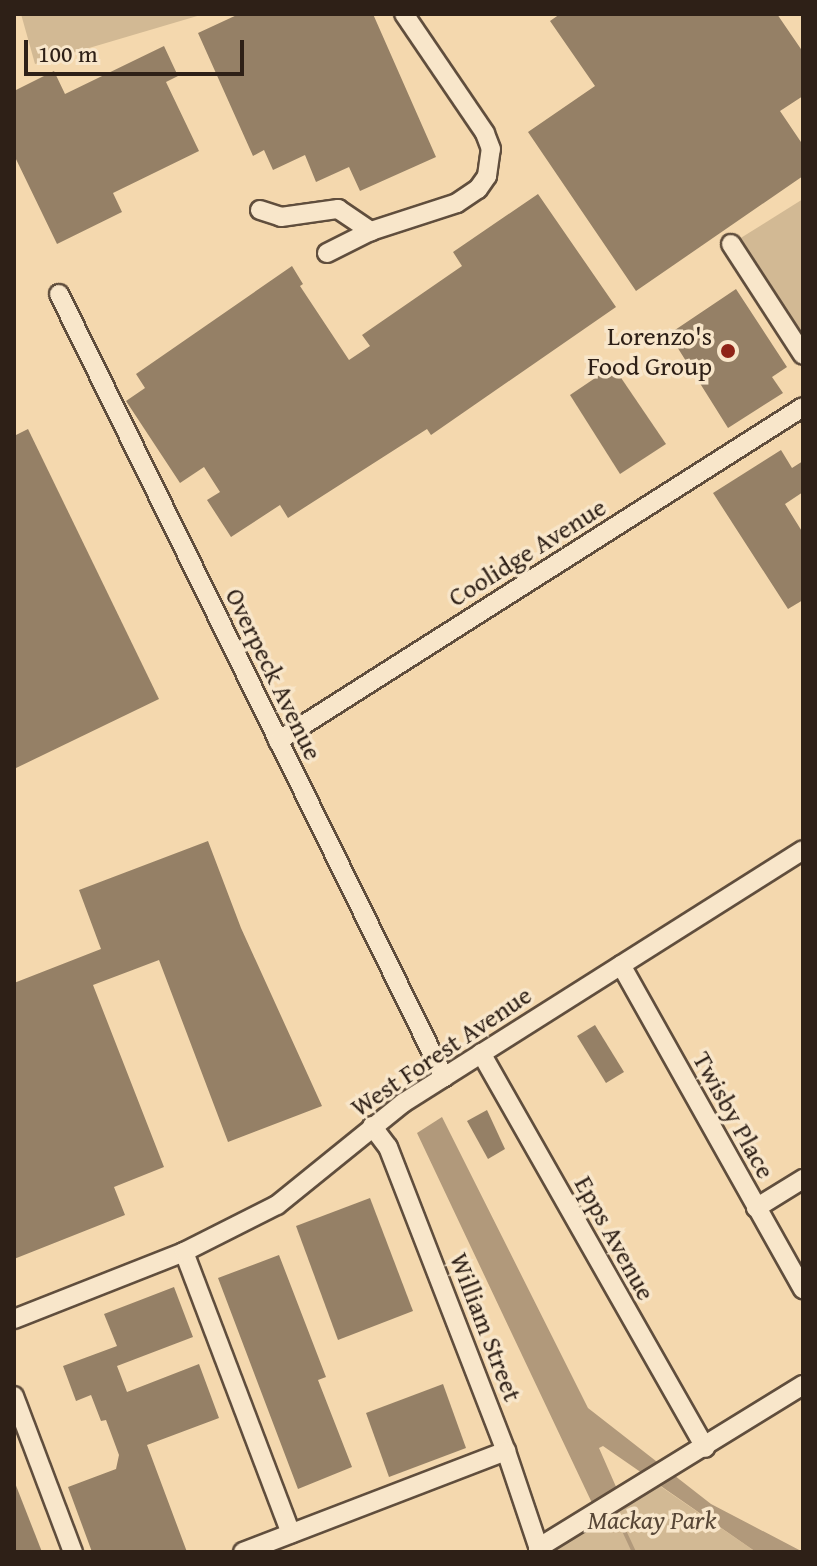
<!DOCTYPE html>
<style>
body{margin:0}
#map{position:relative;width:817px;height:1566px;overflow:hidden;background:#f4d8ae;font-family:"Gentium Book Plus",serif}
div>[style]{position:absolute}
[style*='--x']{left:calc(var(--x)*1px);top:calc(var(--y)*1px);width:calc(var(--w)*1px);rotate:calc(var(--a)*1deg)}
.green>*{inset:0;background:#d2b994}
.water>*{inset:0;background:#b1997b}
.stream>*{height:4px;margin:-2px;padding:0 2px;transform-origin:2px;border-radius:2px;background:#b1997b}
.building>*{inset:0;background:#958066}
.roads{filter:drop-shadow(2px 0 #604e3d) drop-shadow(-2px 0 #604e3d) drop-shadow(0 2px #604e3d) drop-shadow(0 -2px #604e3d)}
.minor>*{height:18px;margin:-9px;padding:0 9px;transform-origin:9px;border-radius:9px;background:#f8e6ca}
.dots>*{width:22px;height:22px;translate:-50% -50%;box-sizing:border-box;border:4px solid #f8e6ca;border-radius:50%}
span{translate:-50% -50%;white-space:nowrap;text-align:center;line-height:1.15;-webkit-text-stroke:7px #f8e6ca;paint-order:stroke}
.poi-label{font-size:26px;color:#2e2017}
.right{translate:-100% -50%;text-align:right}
.street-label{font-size:26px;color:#2e2017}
.park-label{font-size:26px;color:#574636;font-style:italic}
.frame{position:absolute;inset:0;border:16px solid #2e2017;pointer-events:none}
.scale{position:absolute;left:24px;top:40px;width:220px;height:36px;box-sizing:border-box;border:4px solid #2e2017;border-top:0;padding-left:10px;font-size:24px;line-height:28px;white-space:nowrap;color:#2e2017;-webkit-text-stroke:6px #f8e6ca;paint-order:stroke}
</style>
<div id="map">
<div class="green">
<div style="clip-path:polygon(21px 14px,204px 14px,35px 64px)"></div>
<div style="clip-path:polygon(803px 199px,803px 355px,731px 244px)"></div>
<div style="clip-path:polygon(657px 1484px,756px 1552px,543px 1552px)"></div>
</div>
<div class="water">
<div style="clip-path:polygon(442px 1117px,588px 1408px,711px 1504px,803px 1552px,756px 1552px,603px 1446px,599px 1448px,617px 1489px,592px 1503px,417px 1133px)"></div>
</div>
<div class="stream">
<div style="--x:613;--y:1507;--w:50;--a:65"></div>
</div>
<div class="building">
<div style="clip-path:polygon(239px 14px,373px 14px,436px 157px,360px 191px,349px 167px,316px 182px,305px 155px,273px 170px,264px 150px,253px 156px,198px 33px)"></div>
<div style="clip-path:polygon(560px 14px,777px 14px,803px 52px,803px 96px,780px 111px,803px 145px,803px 176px,636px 291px,528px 132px,595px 86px,550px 21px)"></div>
<div style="clip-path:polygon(164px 46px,178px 76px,166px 82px,199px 151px,113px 193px,122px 212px,57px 244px,14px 155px,14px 91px,54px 71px,65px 94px)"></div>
<div style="clip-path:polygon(538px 194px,616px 307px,431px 435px,427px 429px,288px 518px,280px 505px,231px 537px,207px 500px,220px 492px,204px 467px,180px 483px,126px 401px,145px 388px,136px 374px,292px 266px,303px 284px,300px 286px,349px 360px,370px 346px,362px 335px,462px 266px,453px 252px)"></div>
<div style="clip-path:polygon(736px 289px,787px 367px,772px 377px,783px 393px,728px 428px,669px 334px)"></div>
<div style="clip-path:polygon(613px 366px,666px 444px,620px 474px,570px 395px)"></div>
<div style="clip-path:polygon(28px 429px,159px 699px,14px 769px,14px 436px)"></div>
<div style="clip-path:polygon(781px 450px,792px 468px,803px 461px,803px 492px,785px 504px,803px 533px,803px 600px,788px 609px,713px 493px)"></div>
<div style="clip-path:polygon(208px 841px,241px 928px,322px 1106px,228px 1142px,159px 960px,93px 985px,164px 1167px,114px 1187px,125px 1215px,14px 1259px,14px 983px,101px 949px,79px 890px)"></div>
<div style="clip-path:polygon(595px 1025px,624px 1072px,606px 1083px,577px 1036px)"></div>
<div style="clip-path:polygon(487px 1110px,505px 1149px,488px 1159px,467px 1121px)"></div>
<div style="clip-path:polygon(370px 1198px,413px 1311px,338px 1340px,296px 1226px)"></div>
<div style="clip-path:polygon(279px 1255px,326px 1377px,318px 1380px,352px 1467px,298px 1489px,218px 1278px)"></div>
<div style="clip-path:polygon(174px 1287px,193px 1337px,117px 1366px,127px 1392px,199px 1364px,219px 1418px,147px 1445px,187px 1552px,92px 1552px,68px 1487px,116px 1469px,119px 1455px,106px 1420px,101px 1421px,91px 1395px,76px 1401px,63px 1366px,117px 1346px,104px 1314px)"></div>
<div style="clip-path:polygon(443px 1384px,466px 1448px,389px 1477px,366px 1413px)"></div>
<div style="clip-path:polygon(14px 1483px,15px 1483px,42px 1552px,14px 1552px)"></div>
</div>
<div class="roads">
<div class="minor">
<div style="--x:260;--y:210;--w:22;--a:18"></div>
<div style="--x:281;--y:217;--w:58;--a:-8"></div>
<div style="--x:338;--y:209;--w:40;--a:34"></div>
<div style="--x:731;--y:244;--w:132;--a:57"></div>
<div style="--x:327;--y:253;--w:49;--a:-26.6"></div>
<div style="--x:371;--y:231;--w:90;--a:-18"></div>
<div style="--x:457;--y:203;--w:25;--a:-34"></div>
<div style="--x:478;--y:189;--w:16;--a:-55"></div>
<div style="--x:487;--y:176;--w:27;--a:-82"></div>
<div style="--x:491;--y:149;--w:17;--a:-111"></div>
<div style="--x:485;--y:133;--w:144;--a:-124.2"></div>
<div style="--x:59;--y:294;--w:873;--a:63.82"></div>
<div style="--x:278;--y:741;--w:622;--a:-32.46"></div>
<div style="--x:621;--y:965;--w:372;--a:60.7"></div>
<div style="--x:481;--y:1053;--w:454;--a:60.4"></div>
<div style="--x:372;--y:1126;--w:26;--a:53"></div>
<div style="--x:388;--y:1147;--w:326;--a:68.8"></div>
<div style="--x:506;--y:1451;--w:107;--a:71.4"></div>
<div style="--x:756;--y:1208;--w:55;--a:-31.7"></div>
<div style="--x:184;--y:1252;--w:301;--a:69.2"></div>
<div style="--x:14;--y:1319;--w:183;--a:-21.5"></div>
<div style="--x:184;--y:1252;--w:104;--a:-26.8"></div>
<div style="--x:277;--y:1205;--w:162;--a:-39"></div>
<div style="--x:403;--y:1103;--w:473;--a:-32.3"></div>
<div style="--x:14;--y:1396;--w:167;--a:69.3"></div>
<div style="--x:538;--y:1548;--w:311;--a:-31.6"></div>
<div style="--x:243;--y:1552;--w:282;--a:-21"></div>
</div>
</div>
<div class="dots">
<div style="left:728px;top:351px;background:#8f2418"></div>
</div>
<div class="poi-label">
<span class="right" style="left:712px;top:351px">Lorenzo's<br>Food Group</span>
</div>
<div class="street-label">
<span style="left:527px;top:552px;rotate:-32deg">Coolidge Avenue</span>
<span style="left:274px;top:674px;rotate:64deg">Overpeck Avenue</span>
<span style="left:441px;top:1051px;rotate:-34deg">West Forest Avenue</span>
<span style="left:734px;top:1115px;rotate:61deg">Twisby Place</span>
<span style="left:615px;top:1238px;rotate:61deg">Epps Avenue</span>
<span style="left:486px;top:1327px;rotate:69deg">William Street</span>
</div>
<div class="park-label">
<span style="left:652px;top:1520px">Mackay Park</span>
</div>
<div class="frame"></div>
<div class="scale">100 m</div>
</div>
